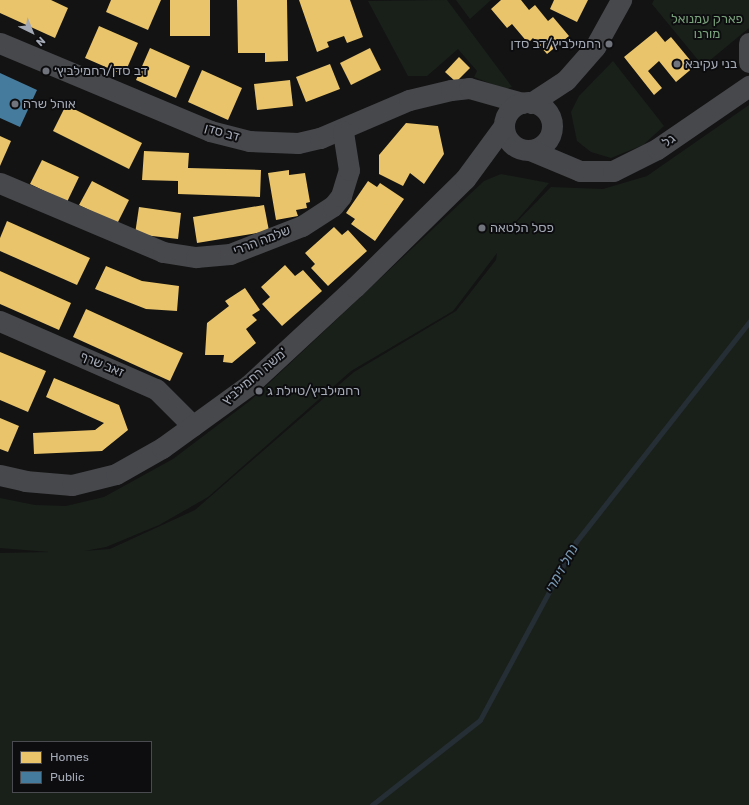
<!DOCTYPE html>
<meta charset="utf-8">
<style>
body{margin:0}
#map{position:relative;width:749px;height:805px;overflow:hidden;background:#131313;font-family:Rubik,Heebo,sans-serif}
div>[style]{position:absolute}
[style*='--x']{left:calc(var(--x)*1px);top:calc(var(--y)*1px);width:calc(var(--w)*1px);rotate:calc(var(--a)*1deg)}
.green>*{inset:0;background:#19201a}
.homes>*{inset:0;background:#e9c46a}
.public>*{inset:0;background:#457b9d}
.stream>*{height:4.5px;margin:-2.25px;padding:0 2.25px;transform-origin:2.25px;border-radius:2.25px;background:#262e35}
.minor>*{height:21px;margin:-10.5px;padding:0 10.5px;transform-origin:10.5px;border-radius:10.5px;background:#47484c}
.minor>.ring{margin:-10.5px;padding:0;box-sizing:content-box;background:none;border:21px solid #47484c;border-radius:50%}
.dots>*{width:11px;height:11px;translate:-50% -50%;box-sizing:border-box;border:2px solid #0d0d0f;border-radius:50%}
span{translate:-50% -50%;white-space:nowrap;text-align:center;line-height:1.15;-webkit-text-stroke:4px #0d0d0f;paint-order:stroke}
.park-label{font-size:13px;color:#79a17b}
.poi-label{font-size:13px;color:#a3a9b5}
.right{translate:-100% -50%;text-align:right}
.left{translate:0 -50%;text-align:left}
.street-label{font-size:13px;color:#a3a9b5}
.water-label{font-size:14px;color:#7998b1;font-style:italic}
.legend{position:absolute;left:12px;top:741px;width:140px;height:52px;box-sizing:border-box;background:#0d0d0f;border:1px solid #494b51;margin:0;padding:5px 7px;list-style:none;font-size:12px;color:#a3a9b5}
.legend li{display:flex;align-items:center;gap:8px;height:20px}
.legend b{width:20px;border:1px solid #494b51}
.north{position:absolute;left:12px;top:12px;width:40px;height:40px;-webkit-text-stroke:3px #0d0d0f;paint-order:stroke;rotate:137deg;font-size:11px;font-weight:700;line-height:16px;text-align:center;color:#a3a9b5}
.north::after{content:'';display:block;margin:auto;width:14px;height:18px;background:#a3a9b5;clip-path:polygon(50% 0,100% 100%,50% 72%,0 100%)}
</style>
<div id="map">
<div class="green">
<div style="clip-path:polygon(447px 0,512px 87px,504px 89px,474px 77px,477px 71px,458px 49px,427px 76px,408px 76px,368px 1px)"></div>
<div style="clip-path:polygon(456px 0,491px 0,470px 19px)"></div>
<div style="clip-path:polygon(654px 0,749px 0,749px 28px,703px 66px,652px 4px)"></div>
<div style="clip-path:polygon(613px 61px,664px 126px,643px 145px,611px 158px,591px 152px,577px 141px,571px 112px,579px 96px)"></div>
<div style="clip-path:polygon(evenodd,749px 105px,749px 805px,0 805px,0 553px,50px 552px,0 548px,0 498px,35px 505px,66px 506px,104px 497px,173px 459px,251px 400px,484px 181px,501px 174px,549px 183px,505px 234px,551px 187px,603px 189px,647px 176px,749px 105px,497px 253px,496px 260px,456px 311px,354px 372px,195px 510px,110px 549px,84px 551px,106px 547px,159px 525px,208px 497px,351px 371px,453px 311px,497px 253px,749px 105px,13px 742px,151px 742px,151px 792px,13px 792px,13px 742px)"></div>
</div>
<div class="homes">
<div style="clip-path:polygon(0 0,51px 0,68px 8px,55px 38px,0 13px)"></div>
<div style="clip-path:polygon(111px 0,161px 0,148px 30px,106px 12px)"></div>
<div style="clip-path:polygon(170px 0,210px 0,210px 36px,170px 36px)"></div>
<div style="clip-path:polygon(237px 0,287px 0,288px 61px,265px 62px,265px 53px,238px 53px)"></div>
<div style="clip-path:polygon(299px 0,350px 0,363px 37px,347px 43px,344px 36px,327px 42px,329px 47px,317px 52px)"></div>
<div style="clip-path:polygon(501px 0,521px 0,529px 10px,535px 5px,548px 21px,553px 17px,569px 36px,547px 54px,533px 38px,528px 43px,512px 24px,507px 28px,491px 9px)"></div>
<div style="clip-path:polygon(554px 0,588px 0,577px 22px,550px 9px)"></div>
<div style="clip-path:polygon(99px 26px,138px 43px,124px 75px,85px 58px)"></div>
<div style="clip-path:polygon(656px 31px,665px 42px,671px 37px,695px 66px,676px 82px,659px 61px,648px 71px,662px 88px,654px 95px,624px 57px)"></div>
<div style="clip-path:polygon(150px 48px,190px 66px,176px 98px,136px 80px)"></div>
<div style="clip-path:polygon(370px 48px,381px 70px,351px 85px,340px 63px)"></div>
<div style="clip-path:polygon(459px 57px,470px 68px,456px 82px,445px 72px)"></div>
<div style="clip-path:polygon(330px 64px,340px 89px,306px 102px,296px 77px)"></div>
<div style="clip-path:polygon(202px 70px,242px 88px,228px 120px,188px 102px)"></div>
<div style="clip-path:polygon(290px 80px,293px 106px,257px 110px,254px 84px)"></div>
<div style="clip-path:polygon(66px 105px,142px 143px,129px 169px,53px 131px)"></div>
<div style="clip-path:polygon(406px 123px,438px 126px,444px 154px,424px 184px,410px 173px,403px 186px,379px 174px,379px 155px)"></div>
<div style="clip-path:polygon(0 136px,11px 141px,0 166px)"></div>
<div style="clip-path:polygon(144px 151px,189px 153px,188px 168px,261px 170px,260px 197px,178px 194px,178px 181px,142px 180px)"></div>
<div style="clip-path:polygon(42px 160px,79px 177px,67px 202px,30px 184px)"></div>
<div style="clip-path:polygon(289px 170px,289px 175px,305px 173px,310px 202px,306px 203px,307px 208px,296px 210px,298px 216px,276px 220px,268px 173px)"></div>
<div style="clip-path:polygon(92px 181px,129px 200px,117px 224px,79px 205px)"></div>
<div style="clip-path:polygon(368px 181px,377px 187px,380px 183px,404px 199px,375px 241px,351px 224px,355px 219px,346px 213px)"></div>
<div style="clip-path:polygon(264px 205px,269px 231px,197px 243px,193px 217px)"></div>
<div style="clip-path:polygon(139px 207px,181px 213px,178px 239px,135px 234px)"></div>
<div style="clip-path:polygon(7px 221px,90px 258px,77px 285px,0 251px,0 238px)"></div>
<div style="clip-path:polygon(334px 227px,342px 235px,348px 230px,367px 251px,328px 286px,311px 268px,315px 264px,305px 253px)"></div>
<div style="clip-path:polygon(285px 265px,295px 276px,303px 270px,322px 291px,282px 326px,262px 304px,270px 297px,261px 287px)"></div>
<div style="clip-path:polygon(106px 266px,142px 281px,179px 286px,177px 311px,146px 309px,95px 289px)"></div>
<div style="clip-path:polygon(0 271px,71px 303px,59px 330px,0 304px)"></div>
<div style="clip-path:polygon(245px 288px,260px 310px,252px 315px,257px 320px,246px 329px,256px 343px,232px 363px,223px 362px,224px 355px,205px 355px,207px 323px,229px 306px,225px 301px)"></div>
<div style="clip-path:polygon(86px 309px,183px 353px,170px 381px,73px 337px)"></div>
<div style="clip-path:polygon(0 352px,46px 371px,28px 412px,0 400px)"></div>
<div style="clip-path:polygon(54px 378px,119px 405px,128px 430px,102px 451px,34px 454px,33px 433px,95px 430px,104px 423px,46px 397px)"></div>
<div style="clip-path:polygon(0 418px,19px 426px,8px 452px,0 449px)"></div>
</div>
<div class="public">
<div style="clip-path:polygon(0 73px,37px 90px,20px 127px,0 118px)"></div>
</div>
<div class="stream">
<div style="--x:372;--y:805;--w:137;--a:-38.2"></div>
<div style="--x:480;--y:720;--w:202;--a:-61.7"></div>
<div style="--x:576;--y:542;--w:280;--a:-51.8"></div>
</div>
<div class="minor">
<div style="--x:0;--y:43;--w:228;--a:22.7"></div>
<div style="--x:210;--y:131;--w:40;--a:14.4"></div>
<div style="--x:249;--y:141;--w:49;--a:2.3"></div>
<div style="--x:298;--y:143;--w:23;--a:-13"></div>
<div style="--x:320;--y:138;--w:97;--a:-23.1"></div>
<div style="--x:409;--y:100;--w:43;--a:-13.4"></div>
<div style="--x:451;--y:90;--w:18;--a:-6"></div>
<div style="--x:469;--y:88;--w:55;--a:15.8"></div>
<div style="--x:749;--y:43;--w:19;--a:90"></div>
<div class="ring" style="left:504px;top:102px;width:27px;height:27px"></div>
<div style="--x:531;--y:103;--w:42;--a:-33.3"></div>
<div style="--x:566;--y:80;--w:44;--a:-48.7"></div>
<div style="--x:595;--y:47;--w:54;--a:-61"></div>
<div style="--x:530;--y:150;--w:54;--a:22.8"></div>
<div style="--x:580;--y:171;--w:33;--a:0"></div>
<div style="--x:613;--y:171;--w:49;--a:-26.6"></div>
<div style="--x:657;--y:149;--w:112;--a:-34.4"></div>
<div style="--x:0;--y:183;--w:177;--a:22.9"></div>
<div style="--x:163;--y:252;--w:33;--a:9"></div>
<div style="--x:196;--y:257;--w:34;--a:-5"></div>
<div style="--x:230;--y:254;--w:77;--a:-21.3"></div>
<div style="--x:302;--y:226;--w:37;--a:-33"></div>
<div style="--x:333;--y:206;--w:13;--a:-51"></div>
<div style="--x:341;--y:196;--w:27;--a:-73"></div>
<div style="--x:349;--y:170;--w:39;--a:-99"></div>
<div style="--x:0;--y:321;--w:170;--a:23.6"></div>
<div style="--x:156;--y:389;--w:52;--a:45"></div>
<div style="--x:0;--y:475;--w:26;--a:13"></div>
<div style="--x:25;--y:481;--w:47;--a:4.9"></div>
<div style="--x:72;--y:485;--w:45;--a:-14"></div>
<div style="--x:116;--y:474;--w:53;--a:-29.5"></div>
<div style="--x:162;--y:448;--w:107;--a:-35.9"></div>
<div style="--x:249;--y:385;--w:144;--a:-42.8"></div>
<div style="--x:355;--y:287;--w:154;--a:-44.5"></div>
<div style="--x:465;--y:179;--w:64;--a:-53.8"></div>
</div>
<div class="dots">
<div style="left:609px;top:44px;background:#71747c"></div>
<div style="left:677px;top:64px;background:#71747c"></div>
<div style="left:46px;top:71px;background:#71747c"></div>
<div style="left:15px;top:104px;background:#71747c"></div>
<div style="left:482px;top:228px;background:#71747c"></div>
<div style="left:259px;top:391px;background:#71747c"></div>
</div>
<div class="park-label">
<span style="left:707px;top:27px">פארק עמנואל<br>מורנו</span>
</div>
<div class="poi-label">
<span class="right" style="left:601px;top:44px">רחמילביץ/דב סדן</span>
<span class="left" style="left:685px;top:64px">בני עקיבא</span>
<span class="left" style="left:54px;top:71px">דב סדן/רחמילביץ׳</span>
<span class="left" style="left:23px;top:104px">אוהל שרה</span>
<span class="left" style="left:490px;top:228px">פסל הלטאה</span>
<span class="left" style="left:267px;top:391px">רחמילביץ/טיילת ג</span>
</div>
<div class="street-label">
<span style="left:222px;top:133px;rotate:16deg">דב סדן</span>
<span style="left:669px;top:141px;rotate:-34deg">גל</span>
<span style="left:262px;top:241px;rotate:-21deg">שלמה הררי</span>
<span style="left:102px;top:365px;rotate:23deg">זאב שרף</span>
<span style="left:255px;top:377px;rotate:-40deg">משה רחמילביץ'</span>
</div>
<div class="water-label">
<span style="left:562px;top:569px;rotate:-61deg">נחל זימרי</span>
</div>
<ul class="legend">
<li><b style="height:11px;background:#e9c46a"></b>Homes</li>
<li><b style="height:11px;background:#457b9d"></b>Public</li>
</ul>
<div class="north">N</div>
</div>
